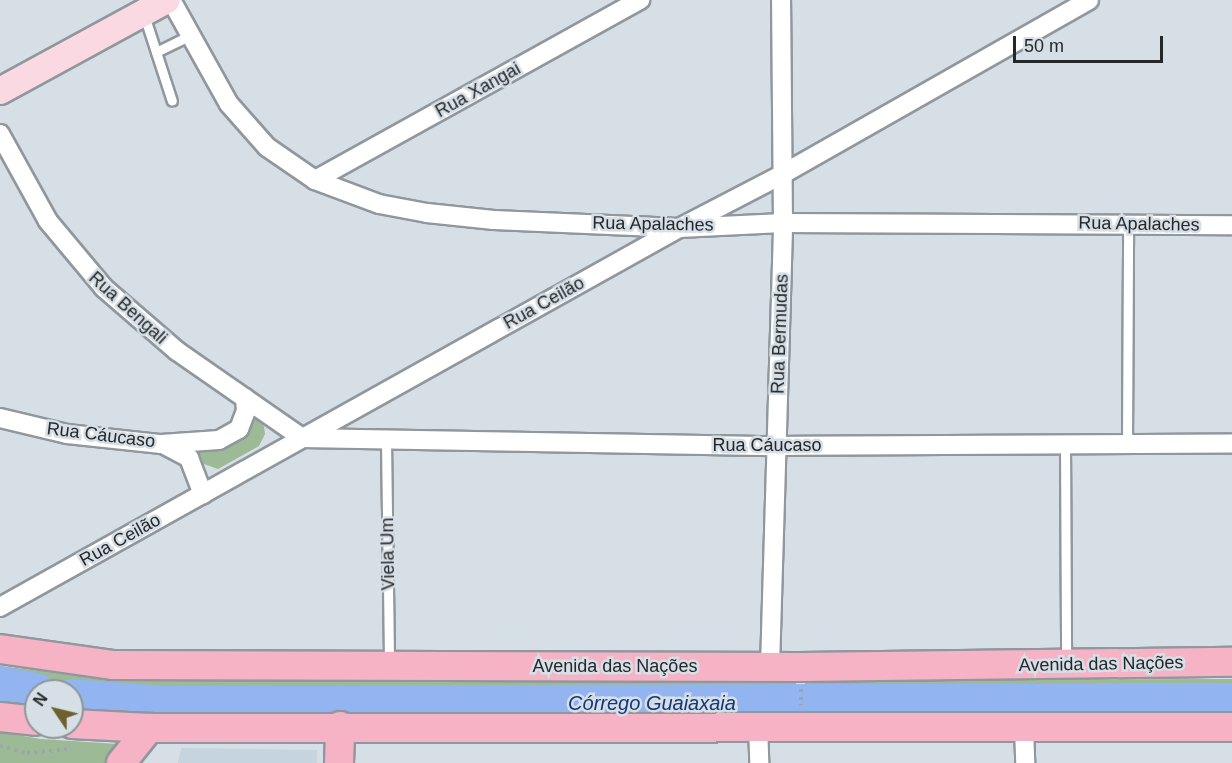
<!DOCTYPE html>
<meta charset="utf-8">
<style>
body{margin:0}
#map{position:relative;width:1232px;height:763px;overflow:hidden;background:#d7dfe6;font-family:Helvetica,sans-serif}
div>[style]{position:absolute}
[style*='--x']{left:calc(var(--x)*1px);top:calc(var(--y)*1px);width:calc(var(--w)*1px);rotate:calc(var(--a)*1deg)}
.built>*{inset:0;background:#c5d4de}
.green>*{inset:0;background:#9cba95}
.river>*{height:36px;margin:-18px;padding:0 18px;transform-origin:18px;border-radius:18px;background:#92b4f1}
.path>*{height:4px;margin-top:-2px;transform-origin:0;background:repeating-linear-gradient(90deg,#9ea5aa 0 3px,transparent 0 7.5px)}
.roads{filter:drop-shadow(2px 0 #90979d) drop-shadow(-2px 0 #90979d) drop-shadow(0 2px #90979d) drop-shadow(0 -2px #90979d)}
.service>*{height:9px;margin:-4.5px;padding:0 4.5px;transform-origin:4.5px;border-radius:4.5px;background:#fff}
.minor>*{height:18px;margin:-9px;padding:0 9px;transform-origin:9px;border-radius:9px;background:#fff}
.secondary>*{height:26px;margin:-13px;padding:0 13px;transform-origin:13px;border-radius:13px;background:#fad9e2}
.primary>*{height:28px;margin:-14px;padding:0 14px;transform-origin:14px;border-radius:14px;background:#f6b3c6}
span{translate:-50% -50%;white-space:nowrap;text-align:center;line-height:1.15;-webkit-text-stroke:5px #d7dfe6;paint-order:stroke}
.street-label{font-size:18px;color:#24282a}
.water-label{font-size:20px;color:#13367c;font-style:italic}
.north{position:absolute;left:24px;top:679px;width:60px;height:60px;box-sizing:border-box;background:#d7dfe6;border:2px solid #8f969b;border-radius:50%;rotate:305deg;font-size:16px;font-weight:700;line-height:24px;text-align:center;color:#24282a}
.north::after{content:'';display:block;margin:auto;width:21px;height:27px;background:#6d622f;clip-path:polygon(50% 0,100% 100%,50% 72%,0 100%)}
.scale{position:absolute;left:1013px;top:36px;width:150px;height:27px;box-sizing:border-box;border:3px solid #24282a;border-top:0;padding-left:8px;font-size:18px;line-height:21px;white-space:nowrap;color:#24282a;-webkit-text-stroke:4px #d7dfe6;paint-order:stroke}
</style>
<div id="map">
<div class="built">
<div style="clip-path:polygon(181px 748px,317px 750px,317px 763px,178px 763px)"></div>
</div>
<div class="green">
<div style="clip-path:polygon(252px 415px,264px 426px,265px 434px,259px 446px,218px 469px,201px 463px,195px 451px,234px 442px)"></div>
<div style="clip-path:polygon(0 666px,113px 680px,796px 680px,796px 695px,133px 696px,19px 681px,0 676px)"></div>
<div style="clip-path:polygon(1232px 679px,1232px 694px,805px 695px,805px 680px)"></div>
<div style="clip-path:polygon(0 732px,41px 739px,118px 744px,107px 763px,0 763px)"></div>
</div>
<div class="river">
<div style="--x:0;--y:684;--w:37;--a:11"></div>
<div style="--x:72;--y:697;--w:91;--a:4.4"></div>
<div style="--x:163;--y:704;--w:1069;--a:-0.16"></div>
</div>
<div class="path">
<div style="--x:801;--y:689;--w:16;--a:90"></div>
<div style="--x:0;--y:746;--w:28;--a:15"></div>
<div style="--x:27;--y:753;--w:43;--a:-5.3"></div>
</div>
<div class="roads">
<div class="service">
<div style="--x:144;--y:15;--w:90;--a:72"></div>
<div style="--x:156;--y:52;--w:39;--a:-26"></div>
<div style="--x:386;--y:442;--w:221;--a:89.2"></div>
<div style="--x:1065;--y:442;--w:220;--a:89.7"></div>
<div style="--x:1127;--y:443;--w:220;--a:-89.7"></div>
</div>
<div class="minor">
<div style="--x:171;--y:0;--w:119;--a:60.9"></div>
<div style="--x:229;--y:104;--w:57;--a:48.5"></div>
<div style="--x:267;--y:147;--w:58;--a:34.5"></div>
<div style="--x:315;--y:180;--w:68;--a:20.6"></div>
<div style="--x:379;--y:204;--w:49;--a:10.6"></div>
<div style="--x:427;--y:213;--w:67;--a:6"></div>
<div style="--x:494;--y:220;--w:185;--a:2.5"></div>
<div style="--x:679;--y:228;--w:104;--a:-2.8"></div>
<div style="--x:783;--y:223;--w:449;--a:0.3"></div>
<div style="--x:0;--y:134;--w:99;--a:61.1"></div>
<div style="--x:48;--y:221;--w:87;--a:50.1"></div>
<div style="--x:104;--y:288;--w:96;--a:40.8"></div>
<div style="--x:177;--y:351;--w:152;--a:34.8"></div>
<div style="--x:302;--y:438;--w:474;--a:1"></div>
<div style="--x:776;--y:446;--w:456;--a:-0.3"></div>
<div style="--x:315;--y:180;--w:372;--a:-29"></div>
<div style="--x:0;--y:418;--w:69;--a:13.4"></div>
<div style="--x:67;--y:434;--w:95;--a:6.1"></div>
<div style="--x:161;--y:444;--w:58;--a:-3.9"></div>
<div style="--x:219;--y:440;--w:23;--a:-29"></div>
<div style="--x:239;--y:429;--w:19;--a:-69"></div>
<div style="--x:246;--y:411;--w:13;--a:-94"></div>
<div style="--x:163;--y:444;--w:30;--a:28"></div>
<div style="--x:189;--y:458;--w:39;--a:69"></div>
<div style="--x:0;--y:607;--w:778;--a:-29.17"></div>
<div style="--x:679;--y:228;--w:117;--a:-27.4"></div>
<div style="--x:783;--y:174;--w:352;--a:-29.6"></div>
<div style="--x:770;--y:667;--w:444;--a:-88.3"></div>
<div style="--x:783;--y:223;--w:223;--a:-90.5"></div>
<div style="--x:758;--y:725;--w:38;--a:88"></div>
<div style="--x:1024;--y:727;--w:36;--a:88"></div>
</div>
<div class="secondary">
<div style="--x:0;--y:91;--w:190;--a:-28.6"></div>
</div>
<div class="primary">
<div style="--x:0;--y:649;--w:113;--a:8.1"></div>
<div style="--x:112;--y:665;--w:689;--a:0.17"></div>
<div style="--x:801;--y:667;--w:431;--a:-0.7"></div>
<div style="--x:0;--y:717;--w:36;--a:6"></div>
<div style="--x:72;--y:724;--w:77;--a:3"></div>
<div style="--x:149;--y:728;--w:1083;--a:-0.05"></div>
<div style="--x:121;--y:763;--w:45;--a:-51.3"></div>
<div style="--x:339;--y:763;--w:37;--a:-88"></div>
</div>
</div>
<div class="street-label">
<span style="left:478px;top:90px;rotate:-29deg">Rua Xangai</span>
<span style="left:653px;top:224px;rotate:1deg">Rua Apalaches</span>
<span style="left:1139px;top:224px;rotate:1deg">Rua Apalaches</span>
<span style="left:544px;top:303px;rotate:-29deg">Rua Ceilão</span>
<span style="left:128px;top:308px;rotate:42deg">Rua Bengali</span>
<span style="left:780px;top:334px;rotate:-88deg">Rua Bermudas</span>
<span style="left:101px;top:435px;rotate:7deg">Rua Cáucaso</span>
<span style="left:767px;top:445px">Rua Cáucaso</span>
<span style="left:120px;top:540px;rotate:-29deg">Rua Ceilão</span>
<span style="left:388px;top:554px;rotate:-91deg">Viela Um</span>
<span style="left:1101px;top:664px;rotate:-1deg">Avenida das Nações</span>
<span style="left:615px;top:666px">Avenida das Nações</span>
</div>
<div class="water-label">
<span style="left:652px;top:703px">Córrego Guaiaxaia</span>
</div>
<div class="north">N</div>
<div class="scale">50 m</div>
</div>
